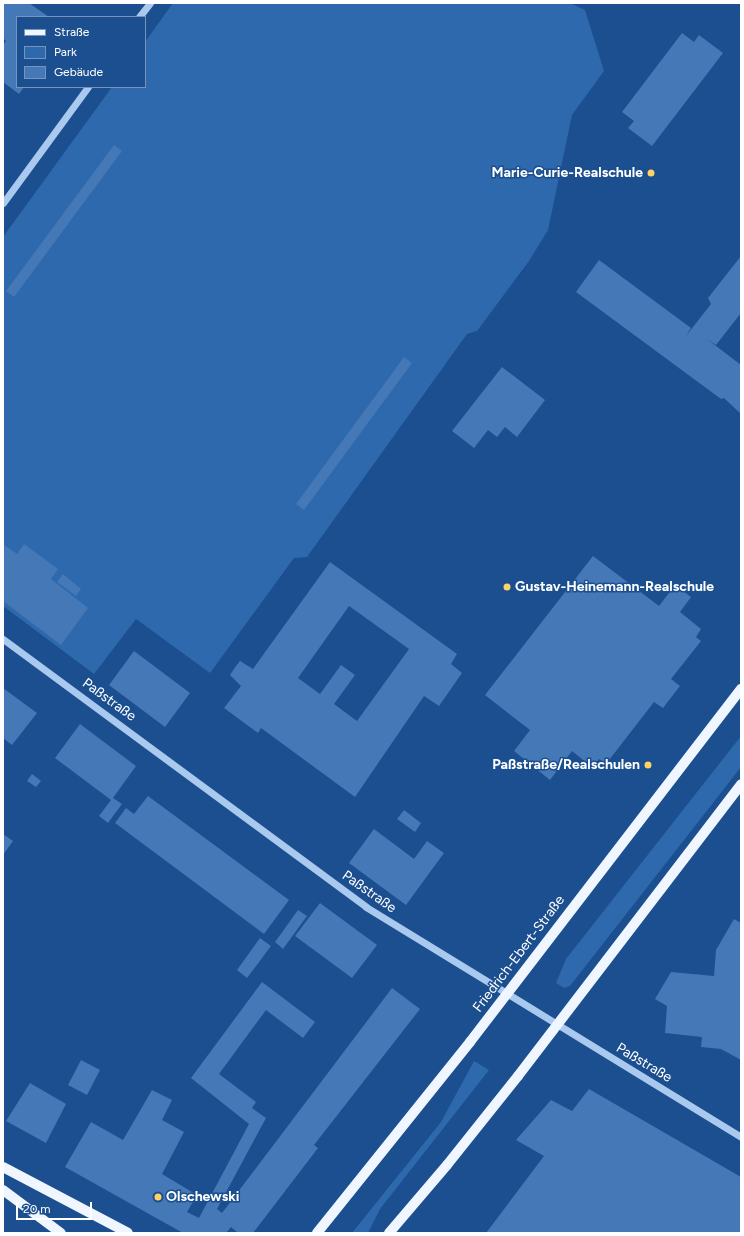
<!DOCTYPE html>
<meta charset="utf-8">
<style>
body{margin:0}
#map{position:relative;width:744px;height:1236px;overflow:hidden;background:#1b4f8f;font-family:Figtree,sans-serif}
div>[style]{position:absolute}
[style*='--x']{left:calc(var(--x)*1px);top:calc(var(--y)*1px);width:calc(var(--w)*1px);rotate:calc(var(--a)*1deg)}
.green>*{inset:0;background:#2e69ad}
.building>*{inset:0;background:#4478b7}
.minor>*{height:7px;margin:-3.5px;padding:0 3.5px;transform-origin:3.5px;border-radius:3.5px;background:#a9c9ee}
.major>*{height:10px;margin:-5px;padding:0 5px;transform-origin:5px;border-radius:5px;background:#f0f6ff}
.dots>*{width:11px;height:11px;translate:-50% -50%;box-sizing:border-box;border:2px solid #1b4f8f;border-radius:50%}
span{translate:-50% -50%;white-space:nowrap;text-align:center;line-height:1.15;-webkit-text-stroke:3px #1b4f8f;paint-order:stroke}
.poi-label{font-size:14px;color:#fff;font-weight:700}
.right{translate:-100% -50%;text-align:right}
.left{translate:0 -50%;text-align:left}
.street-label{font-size:14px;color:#fff}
.frame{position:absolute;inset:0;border:4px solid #fff;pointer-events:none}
.legend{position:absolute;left:16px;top:16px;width:130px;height:72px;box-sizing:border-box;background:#1b4f8f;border:1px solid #7695bc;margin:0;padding:5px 7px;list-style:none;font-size:12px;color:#fff}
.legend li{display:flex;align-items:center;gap:8px;height:20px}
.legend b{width:20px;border:1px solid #7695bc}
.scale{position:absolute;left:16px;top:1202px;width:76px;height:18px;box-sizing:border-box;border:2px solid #fff;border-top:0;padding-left:5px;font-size:12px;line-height:14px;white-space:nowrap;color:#fff;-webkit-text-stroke:3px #1b4f8f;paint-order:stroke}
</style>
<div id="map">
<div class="green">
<div style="clip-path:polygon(173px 3px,570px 3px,585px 10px,604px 71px,572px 115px,548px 230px,529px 261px,477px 331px,467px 334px,307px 557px,294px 558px,210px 673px,136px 619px,94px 674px,3px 606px,3px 237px,112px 87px,145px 87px,145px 42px)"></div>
<div style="clip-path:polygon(741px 736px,741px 767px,570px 986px,564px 988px,556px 983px,566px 959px)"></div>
<div style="clip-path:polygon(474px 1061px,489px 1070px,380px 1209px,368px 1233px,352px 1233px,441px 1122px)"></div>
</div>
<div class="building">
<div style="clip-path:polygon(3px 3px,29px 3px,49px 17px,17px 17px,17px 87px,24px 87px,19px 94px,3px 82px,3px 45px,6px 41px,3px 38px)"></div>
<div style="clip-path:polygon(682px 33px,694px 42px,699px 35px,723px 53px,652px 146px,628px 128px,634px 121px,622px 112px)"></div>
<div style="clip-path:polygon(114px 145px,122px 151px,14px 297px,6px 291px)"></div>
<div style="clip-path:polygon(741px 256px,741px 313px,716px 345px,707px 339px,741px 365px,741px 414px,724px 398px,721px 399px,576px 292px,599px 260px,691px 328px,686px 336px,711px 304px,708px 298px)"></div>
<div style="clip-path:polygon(404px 357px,412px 363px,304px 510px,296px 504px)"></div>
<div style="clip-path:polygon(502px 367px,545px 400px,517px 437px,505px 427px,497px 437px,488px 430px,474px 448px,452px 431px)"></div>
<div style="clip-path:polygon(3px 544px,17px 554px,24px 544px,58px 569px,51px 579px,88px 608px,61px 645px,3px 601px)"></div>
<div style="clip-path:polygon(593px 556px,659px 606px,675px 585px,691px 597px,680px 612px,701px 629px,696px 637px,701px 641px,671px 679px,680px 686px,663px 708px,654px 702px,606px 764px,599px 759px,592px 767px,572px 751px,550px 780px,514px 751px,530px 730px,485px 695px)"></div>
<div style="clip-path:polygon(evenodd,330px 562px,457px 654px,451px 664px,462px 673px,439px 706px,424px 696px,355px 797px,261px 728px,258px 733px,224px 708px,241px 686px,230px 675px,236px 666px,240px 661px,253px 669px,330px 562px,349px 606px,409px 649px,357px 721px,334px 704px,355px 675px,341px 665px,320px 694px,298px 678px,349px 606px)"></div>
<div style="clip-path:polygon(63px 574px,81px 589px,76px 596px,57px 582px)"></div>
<div style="clip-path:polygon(134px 651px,190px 693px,165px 727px,109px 685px)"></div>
<div style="clip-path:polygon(3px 688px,37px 713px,12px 745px,3px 738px)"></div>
<div style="clip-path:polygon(80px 724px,136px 766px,113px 798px,122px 804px,108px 823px,99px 816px,111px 800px,55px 758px)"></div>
<div style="clip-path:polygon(32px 774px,41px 781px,36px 787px,27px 781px)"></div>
<div style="clip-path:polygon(148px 796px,289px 900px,264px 934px,115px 823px,126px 808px,134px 814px)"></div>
<div style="clip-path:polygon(404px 810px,421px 823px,415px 832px,397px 819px)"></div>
<div style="clip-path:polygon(374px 829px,414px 859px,427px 841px,444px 853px,406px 905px,349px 863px)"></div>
<div style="clip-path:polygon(3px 834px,13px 841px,3px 855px)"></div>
<div style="clip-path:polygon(320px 903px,377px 945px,352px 978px,295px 936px)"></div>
<div style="clip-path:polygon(298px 910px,307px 916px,283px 949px,275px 942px)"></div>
<div style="clip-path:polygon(734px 919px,741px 923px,741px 1060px,721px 1049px,701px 1047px,702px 1037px,665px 1033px,667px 1006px,655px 999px,671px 972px,714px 976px,716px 950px)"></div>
<div style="clip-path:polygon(260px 938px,271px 946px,247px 978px,237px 970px)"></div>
<div style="clip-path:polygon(262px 982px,315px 1022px,303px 1038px,266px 1010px,219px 1074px,256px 1102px,252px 1108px,266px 1118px,217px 1209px,222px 1213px,392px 988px,420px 1009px,314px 1145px,318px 1148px,253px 1233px,238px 1233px,231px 1227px,226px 1233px,183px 1233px,65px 1167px,91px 1122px,123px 1140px,152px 1090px,172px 1100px,162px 1120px,184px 1132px,162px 1174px,197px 1195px,187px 1212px,199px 1218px,249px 1124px,191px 1078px)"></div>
<div style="clip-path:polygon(81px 1060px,100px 1070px,87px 1095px,68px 1085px)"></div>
<div style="clip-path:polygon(30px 1083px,66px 1104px,46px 1143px,6px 1121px)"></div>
<div style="clip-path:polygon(589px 1089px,741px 1177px,741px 1233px,486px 1233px,544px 1156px,516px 1140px,551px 1100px,572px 1111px)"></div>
</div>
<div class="minor">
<div style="--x:139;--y:17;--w:18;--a:-52"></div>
<div style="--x:3;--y:203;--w:144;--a:-53.8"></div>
<div style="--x:3;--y:639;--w:451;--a:36.4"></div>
<div style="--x:366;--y:907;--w:440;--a:31.5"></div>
</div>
<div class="major">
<div style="--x:3;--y:1167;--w:141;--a:27.8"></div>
<div style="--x:3;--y:1190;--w:72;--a:36.6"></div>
<div style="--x:317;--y:1233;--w:245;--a:-51.3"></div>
<div style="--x:470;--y:1042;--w:445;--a:-52.5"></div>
<div style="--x:389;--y:1233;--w:89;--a:-49.5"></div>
<div style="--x:447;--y:1165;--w:114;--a:-51.4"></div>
<div style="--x:518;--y:1076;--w:367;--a:-52.6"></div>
</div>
<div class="dots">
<div style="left:651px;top:173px;background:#ffd166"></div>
<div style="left:507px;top:587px;background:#ffd166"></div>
<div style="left:648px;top:765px;background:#ffd166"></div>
<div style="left:158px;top:1197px;background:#ffd166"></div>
</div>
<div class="poi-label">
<span class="right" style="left:643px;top:173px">Marie-Curie-Realschule</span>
<span class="left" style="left:515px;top:587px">Gustav-Heinemann-Realschule</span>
<span class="right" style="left:640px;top:765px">Paßstraße/Realschulen</span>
<span class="left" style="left:166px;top:1197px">Olschewski</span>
</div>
<div class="street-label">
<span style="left:109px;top:700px;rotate:36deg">Paßstraße</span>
<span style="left:369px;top:892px;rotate:35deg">Paßstraße</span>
<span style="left:519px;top:954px;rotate:-53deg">Friedrich-Ebert-Straße</span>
<span style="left:644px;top:1063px;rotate:31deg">Paßstraße</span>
</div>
<div class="frame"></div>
<ul class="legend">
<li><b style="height:5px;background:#f0f6ff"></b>Straße</li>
<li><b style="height:11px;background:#2e69ad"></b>Park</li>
<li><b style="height:11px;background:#4478b7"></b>Gebäude</li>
</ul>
<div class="scale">20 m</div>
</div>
